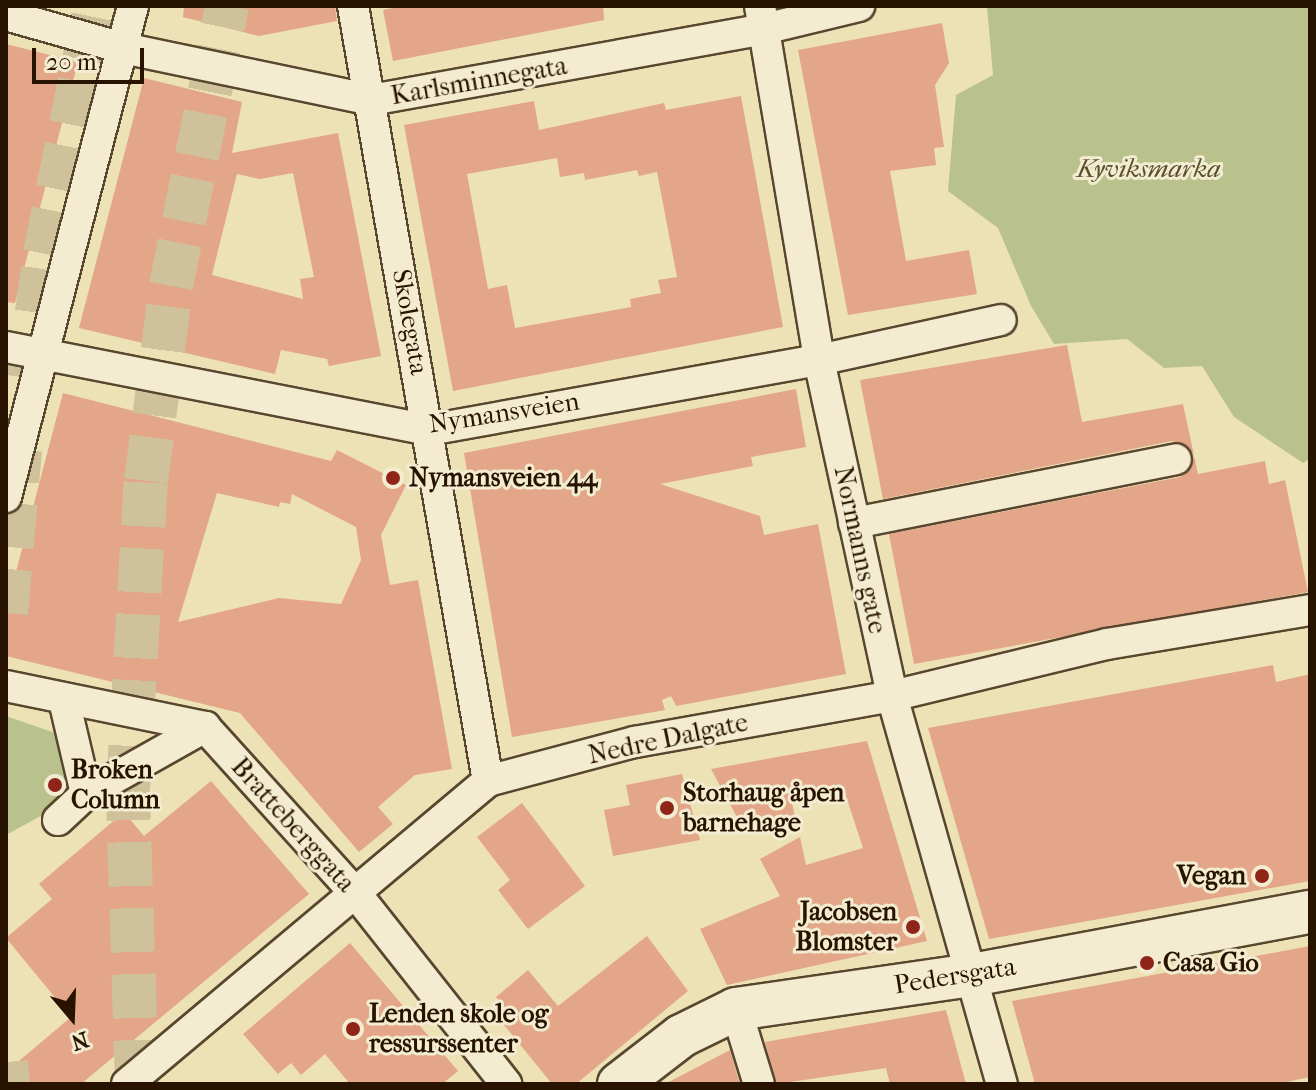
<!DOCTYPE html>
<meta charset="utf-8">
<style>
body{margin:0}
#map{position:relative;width:1316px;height:1090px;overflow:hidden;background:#ede1b6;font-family:"IM FELL French Canon",serif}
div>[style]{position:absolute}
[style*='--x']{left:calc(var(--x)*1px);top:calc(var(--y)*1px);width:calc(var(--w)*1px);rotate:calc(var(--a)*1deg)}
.green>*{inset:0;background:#b9c28d}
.building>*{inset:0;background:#e3a689}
.highway-tunnel>*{height:44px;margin-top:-22px;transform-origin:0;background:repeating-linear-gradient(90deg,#cfc29b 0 44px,transparent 0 66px)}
.roads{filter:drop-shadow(2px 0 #58462e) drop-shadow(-2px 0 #58462e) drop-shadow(0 2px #58462e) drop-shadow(0 -2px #58462e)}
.street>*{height:30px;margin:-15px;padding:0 15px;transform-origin:15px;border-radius:15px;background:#f3ecd0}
.secondary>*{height:42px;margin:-21px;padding:0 21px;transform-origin:21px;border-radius:21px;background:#f3ecd0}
.dots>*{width:22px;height:22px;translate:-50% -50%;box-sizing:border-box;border:4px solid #f3ecd0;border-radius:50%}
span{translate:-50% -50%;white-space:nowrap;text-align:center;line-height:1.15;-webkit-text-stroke:6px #f3ecd0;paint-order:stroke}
.street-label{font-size:26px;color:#271300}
.park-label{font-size:26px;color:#5a5031;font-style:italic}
.poi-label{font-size:26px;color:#271300;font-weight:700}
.left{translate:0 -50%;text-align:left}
.right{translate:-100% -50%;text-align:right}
.frame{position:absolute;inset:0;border:8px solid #271300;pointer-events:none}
.north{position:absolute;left:32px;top:978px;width:80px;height:80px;-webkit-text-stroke:6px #f3ecd0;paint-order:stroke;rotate:161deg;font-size:22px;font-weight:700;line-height:32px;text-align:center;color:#271300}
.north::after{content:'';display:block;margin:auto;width:28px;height:36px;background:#271300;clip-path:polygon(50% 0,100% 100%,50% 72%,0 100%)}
.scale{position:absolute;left:32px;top:48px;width:112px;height:36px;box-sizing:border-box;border:4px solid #271300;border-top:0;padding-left:10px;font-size:24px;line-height:28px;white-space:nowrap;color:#271300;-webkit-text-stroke:6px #f3ecd0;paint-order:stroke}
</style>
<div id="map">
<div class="green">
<div style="clip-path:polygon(987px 6px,1310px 6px,1310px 459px,1303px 463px,1234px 417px,1202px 366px,1164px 368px,1127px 339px,1054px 344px,1031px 306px,998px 228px,948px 191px,956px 95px,993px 75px)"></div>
<div style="clip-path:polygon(6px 716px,61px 735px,73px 774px,57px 807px,6px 835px)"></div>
</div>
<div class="building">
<div style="clip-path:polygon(184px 6px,335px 6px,337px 21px,259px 36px,183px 17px)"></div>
<div style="clip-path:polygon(403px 6px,603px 6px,604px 20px,393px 61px,383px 10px)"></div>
<div style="clip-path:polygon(942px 23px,949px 63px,935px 85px,944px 147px,934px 148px,936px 165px,890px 171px,906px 261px,969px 250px,977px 294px,848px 315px,798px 50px)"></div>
<div style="clip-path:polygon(6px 44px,78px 62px,15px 303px,6px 302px)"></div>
<div style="clip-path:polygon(evenodd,144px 78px,242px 102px,232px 153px,338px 133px,381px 356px,329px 366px,327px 359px,281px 350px,275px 374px,79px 328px,144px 78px,293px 173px,314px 277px,300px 279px,303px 299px,212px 275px,237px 174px,260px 179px,293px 173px)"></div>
<div style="clip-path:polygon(evenodd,741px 96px,783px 327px,453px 391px,404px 125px,534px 101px,539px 130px,664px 103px,666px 110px,741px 96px,557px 158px,560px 177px,584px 173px,585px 180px,637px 170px,639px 176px,657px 172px,677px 277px,658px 280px,661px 293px,630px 299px,631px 307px,515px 328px,507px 285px,488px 289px,467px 174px,557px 158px)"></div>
<div style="clip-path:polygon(1067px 345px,1082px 422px,1183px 404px,1198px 474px,1265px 461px,1269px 484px,1285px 480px,1308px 592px,914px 664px,889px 534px,1180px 477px,1188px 472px,1194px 456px,1189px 447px,1172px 441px,883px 499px,860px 380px)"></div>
<div style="clip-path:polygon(796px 389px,806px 447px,751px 457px,753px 466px,660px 484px,760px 516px,764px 535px,818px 524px,846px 674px,676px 706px,671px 696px,662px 700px,665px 710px,512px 737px,464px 453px)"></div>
<div style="clip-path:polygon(evenodd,63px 393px,331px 461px,337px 450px,406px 485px,381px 535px,390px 585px,418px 580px,452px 769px,415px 775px,378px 807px,393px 824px,359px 852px,240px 713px,6px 656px,6px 610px,63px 393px,217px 493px,279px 507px,280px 502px,290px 504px,292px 494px,356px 527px,361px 560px,341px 604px,279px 598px,178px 622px,217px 493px)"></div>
<div style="clip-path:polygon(1273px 665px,1276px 682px,1310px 674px,1310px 881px,989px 939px,928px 728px)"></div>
<div style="clip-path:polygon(867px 741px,927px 941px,727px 985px,700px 929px,780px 896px,760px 859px,800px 837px,806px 865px,863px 848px,845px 793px,792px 803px,796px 822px,745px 832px,711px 769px)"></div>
<div style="clip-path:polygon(682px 774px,700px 840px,613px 856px,604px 810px,630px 805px,626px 785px)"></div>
<div style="clip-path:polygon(211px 781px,309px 894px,81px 1084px,6px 1084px,6px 1072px,71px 1017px,6px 938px,52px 899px,39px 884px,124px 812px,144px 836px)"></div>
<div style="clip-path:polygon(522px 803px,585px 886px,528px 929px,498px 890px,510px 880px,477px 837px)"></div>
<div style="clip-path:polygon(647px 936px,688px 991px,576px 1084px,552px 1084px,492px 1010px,501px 1002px,496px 997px,528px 970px,558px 1006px)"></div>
<div style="clip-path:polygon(350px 943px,458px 1071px,442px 1084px,350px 1084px,325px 1054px,301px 1075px,291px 1063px,278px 1074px,243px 1034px)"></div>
<div style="clip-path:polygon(1310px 946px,1310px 1077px,1277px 1084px,1035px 1084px,1012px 1001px)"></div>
<div style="clip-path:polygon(946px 1010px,966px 1084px,890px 1084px,886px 1068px,776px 1084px,765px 1042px)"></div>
<div style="clip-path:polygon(730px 1050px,740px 1084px,665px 1084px)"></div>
</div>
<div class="highway-tunnel">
<div style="--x:28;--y:378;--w:125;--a:-82.2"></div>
<div style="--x:45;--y:254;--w:253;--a:-78.6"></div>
<div style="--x:6;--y:613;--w:164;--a:-85.1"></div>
<div style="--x:6;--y:1062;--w:22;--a:85"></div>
<div style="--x:137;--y:1084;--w:294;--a:-91.8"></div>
<div style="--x:128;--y:790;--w:310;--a:-86.7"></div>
<div style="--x:146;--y:481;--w:197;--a:-82.7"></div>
<div style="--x:171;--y:286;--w:286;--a:-78.7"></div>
</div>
<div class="roads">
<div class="street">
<div style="--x:353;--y:6;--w:787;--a:80.12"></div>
<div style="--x:760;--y:6;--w:359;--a:80.5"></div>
<div style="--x:819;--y:360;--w:344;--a:77.7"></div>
<div style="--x:892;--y:696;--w:403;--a:74.2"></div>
<div style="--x:6;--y:15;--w:122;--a:15.8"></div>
<div style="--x:123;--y:48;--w:253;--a:11.8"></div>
<div style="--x:371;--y:100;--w:399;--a:-10.2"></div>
<div style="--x:764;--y:29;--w:98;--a:-13.6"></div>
<div style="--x:6;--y:347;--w:431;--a:11.1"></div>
<div style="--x:429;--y:430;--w:396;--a:-10.2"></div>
<div style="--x:819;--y:360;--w:186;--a:-12.4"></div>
<div style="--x:6;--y:497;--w:507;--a:-75.5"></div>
<div style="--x:854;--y:523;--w:328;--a:-11.2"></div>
<div style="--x:6;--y:686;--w:203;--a:11.6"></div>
<div style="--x:205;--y:727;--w:227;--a:47.9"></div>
<div style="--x:357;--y:895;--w:241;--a:51.7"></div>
<div style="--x:64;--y:700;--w:97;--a:76.8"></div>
<div style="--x:58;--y:820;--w:38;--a:-43"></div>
<div style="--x:86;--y:794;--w:137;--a:-29.4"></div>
<div style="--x:736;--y:1009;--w:78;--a:73"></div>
<div style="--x:127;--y:1084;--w:471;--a:-40"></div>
<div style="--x:488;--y:781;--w:152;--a:-14.9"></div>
<div style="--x:635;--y:742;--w:261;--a:-10.1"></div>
<div style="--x:892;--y:696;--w:221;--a:-13.6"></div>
<div style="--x:1107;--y:644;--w:206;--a:-9.5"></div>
</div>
<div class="secondary">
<div style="--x:619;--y:1084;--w:78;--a:-37.7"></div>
<div style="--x:681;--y:1036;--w:61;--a:-26.1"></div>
<div style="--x:736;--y:1009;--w:238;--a:-8.2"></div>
<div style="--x:972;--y:975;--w:344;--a:-10.6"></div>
</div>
</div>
<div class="dots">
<div style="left:393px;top:478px;background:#8f2418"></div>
<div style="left:55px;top:785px;background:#8f2418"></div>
<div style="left:667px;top:808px;background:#8f2418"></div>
<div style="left:1262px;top:876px;background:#8f2418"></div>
<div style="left:913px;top:927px;background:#8f2418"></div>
<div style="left:1147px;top:963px;background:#8f2418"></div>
<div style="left:353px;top:1029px;background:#8f2418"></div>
</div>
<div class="street-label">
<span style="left:479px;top:81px;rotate:-10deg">Karlsminnegata</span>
<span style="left:410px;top:322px;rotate:80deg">Skolegata</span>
<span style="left:504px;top:413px;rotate:-9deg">Nymansveien</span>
<span style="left:860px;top:550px;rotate:78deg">Normanns gate</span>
<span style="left:668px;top:739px;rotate:-12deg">Nedre Dalgate</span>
<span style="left:293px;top:825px;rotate:48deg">Bratteberggata</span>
<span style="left:955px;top:976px;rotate:-9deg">Pedersgata</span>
</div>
<div class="park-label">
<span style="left:1149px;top:169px">Kyviksmarka</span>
</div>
<div class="poi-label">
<span class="left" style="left:409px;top:478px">Nymansveien 44</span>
<span class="left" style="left:71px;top:785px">Broken<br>Column</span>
<span class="left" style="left:683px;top:808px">Storhaug åpen<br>barnehage</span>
<span class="right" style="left:1246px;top:876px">Vegan</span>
<span class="right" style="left:897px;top:927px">Jacobsen<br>Blomster</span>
<span class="left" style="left:1163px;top:963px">Casa Gio</span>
<span class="left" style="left:369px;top:1029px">Lenden skole og<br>ressurssenter</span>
</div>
<div class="frame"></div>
<div class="north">N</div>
<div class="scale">20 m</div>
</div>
